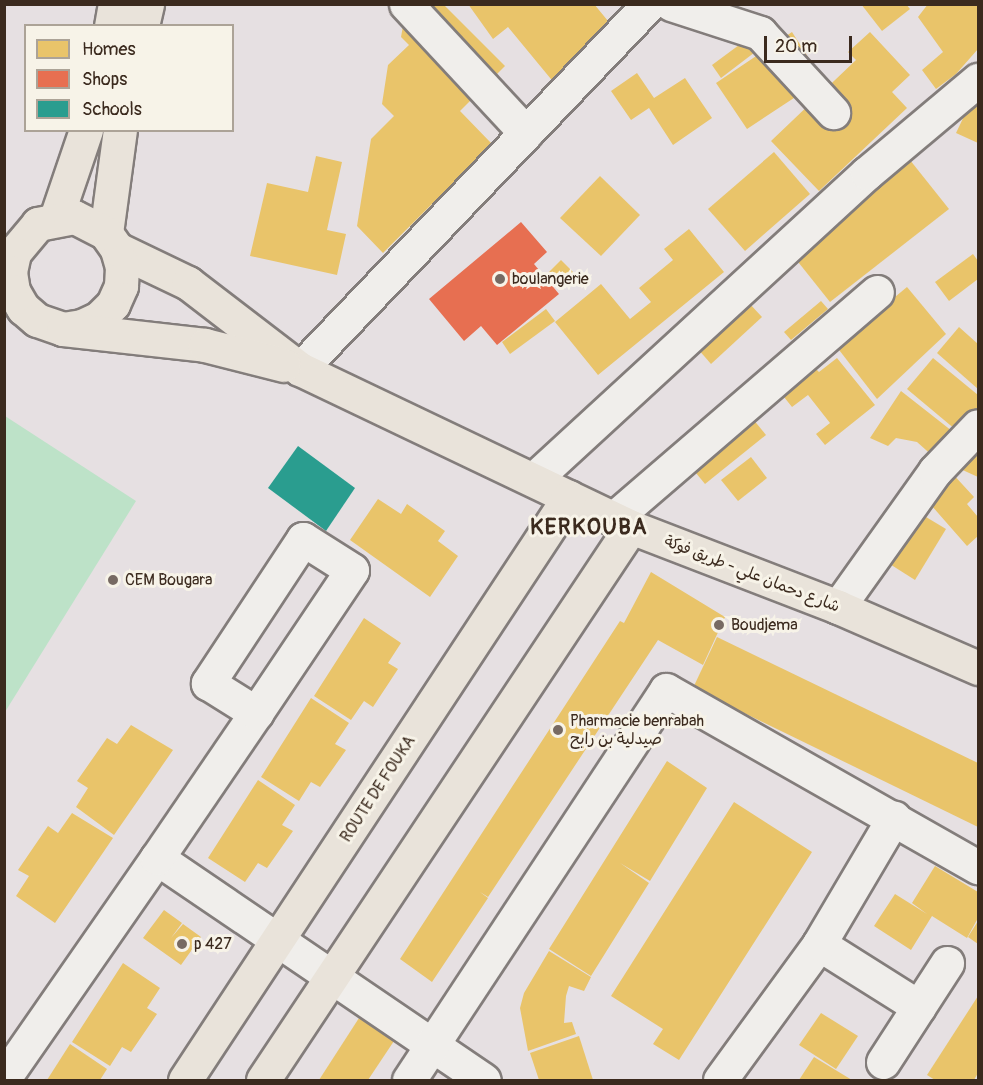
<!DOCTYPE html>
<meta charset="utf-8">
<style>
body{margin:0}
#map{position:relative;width:983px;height:1085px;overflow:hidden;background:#e6e0e2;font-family:Pangolin,"Playpen Sans Arabic",sans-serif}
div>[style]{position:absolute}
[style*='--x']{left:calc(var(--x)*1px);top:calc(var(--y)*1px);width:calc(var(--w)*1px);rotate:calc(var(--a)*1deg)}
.green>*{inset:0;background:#bde2c8}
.homes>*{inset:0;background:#e9c46a}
.shops>*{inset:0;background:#e76f51}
.schools>*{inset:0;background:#2a9d8f}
.roads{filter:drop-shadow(2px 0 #837d7b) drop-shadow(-2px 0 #837d7b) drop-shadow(0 2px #837d7b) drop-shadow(0 -2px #837d7b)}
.minor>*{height:33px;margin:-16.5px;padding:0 16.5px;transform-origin:16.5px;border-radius:16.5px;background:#f0eeeb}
.major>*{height:33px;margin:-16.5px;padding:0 16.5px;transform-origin:16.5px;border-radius:16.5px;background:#e9e3da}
.dots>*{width:16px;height:16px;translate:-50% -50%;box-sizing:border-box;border:3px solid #f7f3e8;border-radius:50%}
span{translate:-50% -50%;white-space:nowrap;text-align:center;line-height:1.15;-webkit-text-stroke:6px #f7f3e8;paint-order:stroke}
.poi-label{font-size:16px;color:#3b2a1e}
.left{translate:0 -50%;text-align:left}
.street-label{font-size:16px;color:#3b2a1e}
.district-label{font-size:22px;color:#3b2a1e;font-weight:700;letter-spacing:1.5px}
.frame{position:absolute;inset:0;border:6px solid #3b2a1e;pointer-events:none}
.legend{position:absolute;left:24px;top:24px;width:210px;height:108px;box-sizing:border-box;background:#f7f3e8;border:2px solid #aca397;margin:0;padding:8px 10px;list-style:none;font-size:18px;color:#3b2a1e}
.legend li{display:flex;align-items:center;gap:12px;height:30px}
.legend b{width:30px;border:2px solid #aca397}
.scale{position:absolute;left:764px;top:36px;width:88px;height:27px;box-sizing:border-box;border:3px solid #3b2a1e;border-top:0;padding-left:8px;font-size:18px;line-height:21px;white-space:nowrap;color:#3b2a1e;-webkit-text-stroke:4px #f7f3e8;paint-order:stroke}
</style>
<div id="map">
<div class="green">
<div style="clip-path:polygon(5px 416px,136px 501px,5px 712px)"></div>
</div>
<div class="homes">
<div style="clip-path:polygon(407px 4px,443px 4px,505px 66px,460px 111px,492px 144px,383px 253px,357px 226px,371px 139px,394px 116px,382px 104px,388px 65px,409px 45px,401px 37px)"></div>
<div style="clip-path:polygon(468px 4px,594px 4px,622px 38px,560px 90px,508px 27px,493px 39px)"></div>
<div style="clip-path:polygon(861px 4px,906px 4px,910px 9px,882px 31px)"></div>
<div style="clip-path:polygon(928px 4px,978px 4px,978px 49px,956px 74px,936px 89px,922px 70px,943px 52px,918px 17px)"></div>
<div style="clip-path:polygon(758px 31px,767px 43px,721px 78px,712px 65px)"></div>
<div style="clip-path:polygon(792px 32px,810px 60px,787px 75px,800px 94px,747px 129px,716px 83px)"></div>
<div style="clip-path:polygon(870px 32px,910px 75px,892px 92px,907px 108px,819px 191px,771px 141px,856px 60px,848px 52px)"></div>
<div style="clip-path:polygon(637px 73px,654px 98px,685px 78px,712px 118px,673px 145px,649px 108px,631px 120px,611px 91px)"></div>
<div style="clip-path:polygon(978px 87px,978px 143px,956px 133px)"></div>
<div style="clip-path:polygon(902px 150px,949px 209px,830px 302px,783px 243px)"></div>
<div style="clip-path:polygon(774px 152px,810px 194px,745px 251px,708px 209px)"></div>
<div style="clip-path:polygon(316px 156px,342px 162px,327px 230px,346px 234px,337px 275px,250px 256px,267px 183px,308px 192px)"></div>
<div style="clip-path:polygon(600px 176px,640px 215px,601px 256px,560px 218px)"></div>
<div style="clip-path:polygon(689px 229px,724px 272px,598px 375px,555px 322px,601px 284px,630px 319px,651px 302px,639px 288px,673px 260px,664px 249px)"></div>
<div style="clip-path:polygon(973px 254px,978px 261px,978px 279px,949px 301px,935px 282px)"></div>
<div style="clip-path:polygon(561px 260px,574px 273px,558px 288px,546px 275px)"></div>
<div style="clip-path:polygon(907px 287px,946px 334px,877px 399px,836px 346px)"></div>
<div style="clip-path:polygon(821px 301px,828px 309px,791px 340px,784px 332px)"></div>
<div style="clip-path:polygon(748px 302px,762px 317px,711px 364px,685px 334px)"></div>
<div style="clip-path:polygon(546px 309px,555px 321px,510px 354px,502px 342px)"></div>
<div style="clip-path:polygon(959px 327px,978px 344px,978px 389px,937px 353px)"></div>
<div style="clip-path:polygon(837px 358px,875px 405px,825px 445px,816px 434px,830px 423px,808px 395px,792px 407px,780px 392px,813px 366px,819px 372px)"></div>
<div style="clip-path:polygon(933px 358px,978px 395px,978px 419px,956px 430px,907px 389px)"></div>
<div style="clip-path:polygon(901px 391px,952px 431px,935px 458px,917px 442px,896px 438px,888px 446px,870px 438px)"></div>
<div style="clip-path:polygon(748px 413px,766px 435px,705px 484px,687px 462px)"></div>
<div style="clip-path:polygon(978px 445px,978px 477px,956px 467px)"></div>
<div style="clip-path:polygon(751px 457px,767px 478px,738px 501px,721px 480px)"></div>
<div style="clip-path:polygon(951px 472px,974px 497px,967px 504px,978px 517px,978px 536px,967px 546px,924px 497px)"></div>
<div style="clip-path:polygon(378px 499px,401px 514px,407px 504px,445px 531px,438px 541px,458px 556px,430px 597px,350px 540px)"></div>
<div style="clip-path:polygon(916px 511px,946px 529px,915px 580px,885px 561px)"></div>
<div style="clip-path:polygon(651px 572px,725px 617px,703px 665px,658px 640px,488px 897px,480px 892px,488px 898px,432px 982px,400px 959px,620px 621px,624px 623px)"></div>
<div style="clip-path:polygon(364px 618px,401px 643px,388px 663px,398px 669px,373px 707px,364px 701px,351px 720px,314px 696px)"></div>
<div style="clip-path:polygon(717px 637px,978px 763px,978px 827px,693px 688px)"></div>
<div style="clip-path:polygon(311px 698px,349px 723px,335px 744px,346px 750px,320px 787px,311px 782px,299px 801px,261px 777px)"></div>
<div style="clip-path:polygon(131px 725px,173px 750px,114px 835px,76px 807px,88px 788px,77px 781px,107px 738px,117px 744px)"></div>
<div style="clip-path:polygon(667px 761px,707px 788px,650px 881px,620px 863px,649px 883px,591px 976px,549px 949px)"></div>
<div style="clip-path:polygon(258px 780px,295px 805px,282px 825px,293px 831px,267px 868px,258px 863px,245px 882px,208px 858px)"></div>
<div style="clip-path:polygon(734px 802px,812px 852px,679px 1060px,653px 1044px,663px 1029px,611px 996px)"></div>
<div style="clip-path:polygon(72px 813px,113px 838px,55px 923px,16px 896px,29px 876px,18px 870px,48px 826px,58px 833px)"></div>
<div style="clip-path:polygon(935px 866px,978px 892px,978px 918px,967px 938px,932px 916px,911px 950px,874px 926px,895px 894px,927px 914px,912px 903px)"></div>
<div style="clip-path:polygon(164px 910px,182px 923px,171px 938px,183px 924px,201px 937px,181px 965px,143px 938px)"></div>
<div style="clip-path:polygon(978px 921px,978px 944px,968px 937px)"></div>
<div style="clip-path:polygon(549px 951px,591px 977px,584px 991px,569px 986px,566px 996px,564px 1023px,572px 1022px,576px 1034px,528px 1051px,520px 1008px,524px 993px)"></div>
<div style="clip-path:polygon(123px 963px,160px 988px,147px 1008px,157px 1014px,131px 1052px,122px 1047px,110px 1066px,72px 1042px)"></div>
<div style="clip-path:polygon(978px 996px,978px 1073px,974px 1080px,935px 1080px,927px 1075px)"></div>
<div style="clip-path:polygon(821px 1013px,858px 1036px,836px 1069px,799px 1045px)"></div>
<div style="clip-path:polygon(359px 1018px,394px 1041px,368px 1080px,319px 1080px)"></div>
<div style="clip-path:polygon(579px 1036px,593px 1080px,539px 1080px,530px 1053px)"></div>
<div style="clip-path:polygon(70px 1044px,107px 1069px,100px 1080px,47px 1080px)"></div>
<div style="clip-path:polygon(814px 1057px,852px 1080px,799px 1080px)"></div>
</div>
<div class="shops">
<div style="clip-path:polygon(521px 222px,547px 252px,534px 264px,559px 294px,497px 345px,481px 326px,464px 341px,429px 299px)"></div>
</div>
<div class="schools">
<div style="clip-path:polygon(298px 446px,355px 488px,326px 531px,268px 488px)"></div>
</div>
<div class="roads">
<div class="minor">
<div style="--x:406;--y:4;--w:176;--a:47.1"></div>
<div style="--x:671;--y:4;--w:94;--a:18"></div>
<div style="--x:760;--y:33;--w:108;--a:47.3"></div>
<div style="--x:300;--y:369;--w:505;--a:-46.28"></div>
<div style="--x:534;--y:479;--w:452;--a:-42.6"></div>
<div style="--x:867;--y:173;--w:145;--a:-40"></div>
<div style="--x:613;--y:519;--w:348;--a:-40.7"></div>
<div style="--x:838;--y:607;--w:167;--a:-54.5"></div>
<div style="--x:935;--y:471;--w:62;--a:-46.3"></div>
<div style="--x:157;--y:858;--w:395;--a:34.2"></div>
<div style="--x:819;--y:944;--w:118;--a:32.2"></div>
<div style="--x:883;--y:1062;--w:118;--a:-57.1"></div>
<div style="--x:4;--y:1078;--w:268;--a:-55.2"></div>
<div style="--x:157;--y:858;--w:176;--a:-55.7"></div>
<div style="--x:256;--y:713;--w:172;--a:-56.1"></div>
<div style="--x:352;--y:570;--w:58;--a:-147.7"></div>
<div style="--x:303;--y:539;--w:173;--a:123.4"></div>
<div style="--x:208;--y:683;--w:57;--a:32"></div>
<div style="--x:409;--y:1080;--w:467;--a:-56.6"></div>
<div style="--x:666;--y:690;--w:359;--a:29.6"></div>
<div style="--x:720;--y:1080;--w:168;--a:-53.9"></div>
<div style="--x:819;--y:944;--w:147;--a:-59.4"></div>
</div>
<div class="major">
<div style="--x:111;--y:26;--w:22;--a:-80"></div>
<div style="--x:142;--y:26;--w:23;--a:-77"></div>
<div style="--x:56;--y:218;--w:93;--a:-71.2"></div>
<div style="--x:106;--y:233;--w:104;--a:-82.3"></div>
<div style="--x:117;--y:249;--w:79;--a:25.6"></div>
<div style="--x:188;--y:283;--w:141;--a:37.5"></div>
<div style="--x:300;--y:369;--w:367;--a:25.5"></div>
<div style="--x:631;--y:527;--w:222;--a:21.1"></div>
<div style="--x:838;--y:607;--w:153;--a:23.5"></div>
<div style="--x:63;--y:329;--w:19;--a:-9"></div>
<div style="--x:82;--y:326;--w:19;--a:-25"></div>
<div style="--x:99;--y:318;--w:20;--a:-45"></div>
<div style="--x:113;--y:304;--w:20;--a:-66"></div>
<div style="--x:121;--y:286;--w:19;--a:-87"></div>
<div style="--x:122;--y:267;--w:19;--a:-106"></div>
<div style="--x:117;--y:249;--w:19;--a:-125"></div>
<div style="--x:106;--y:233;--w:36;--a:-153"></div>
<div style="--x:74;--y:217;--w:37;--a:169"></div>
<div style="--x:38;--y:224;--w:38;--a:130"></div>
<div style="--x:14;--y:253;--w:19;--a:102"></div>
<div style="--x:10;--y:272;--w:19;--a:81"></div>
<div style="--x:13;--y:291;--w:20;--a:60"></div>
<div style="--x:23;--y:308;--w:18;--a:41"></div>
<div style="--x:37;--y:320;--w:28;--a:19"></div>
<div style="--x:63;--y:329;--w:143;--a:6.4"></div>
<div style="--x:205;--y:345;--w:81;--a:14.2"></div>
<div style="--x:185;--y:1080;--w:698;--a:-56.63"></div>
<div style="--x:263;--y:1080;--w:664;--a:-56.36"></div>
</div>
</div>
<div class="dots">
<div style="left:500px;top:279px;background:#776a63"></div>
<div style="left:113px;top:580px;background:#776a63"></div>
<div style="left:719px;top:625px;background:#776a63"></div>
<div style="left:558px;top:730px;background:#776a63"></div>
<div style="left:182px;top:944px;background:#776a63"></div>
</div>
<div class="poi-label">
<span class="left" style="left:512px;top:279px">boulangerie</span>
<span class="left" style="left:125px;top:580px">CEM Bougara</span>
<span class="left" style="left:731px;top:625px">Boudjema</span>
<span class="left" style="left:570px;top:730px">Pharmacie benrabah<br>صيدلية بن رابح</span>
<span class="left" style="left:194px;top:944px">p 427</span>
</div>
<div class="street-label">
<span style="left:752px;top:574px;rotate:21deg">شارع دحمان علي - طريق فوكة</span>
<span style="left:378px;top:789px;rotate:-57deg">ROUTE DE FOUKA</span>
</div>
<div class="district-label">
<span style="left:589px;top:528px">KERKOUBA</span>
</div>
<div class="frame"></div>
<ul class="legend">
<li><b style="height:16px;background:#e9c46a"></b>Homes</li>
<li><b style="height:16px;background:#e76f51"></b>Shops</li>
<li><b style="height:16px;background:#2a9d8f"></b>Schools</li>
</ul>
<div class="scale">20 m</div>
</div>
